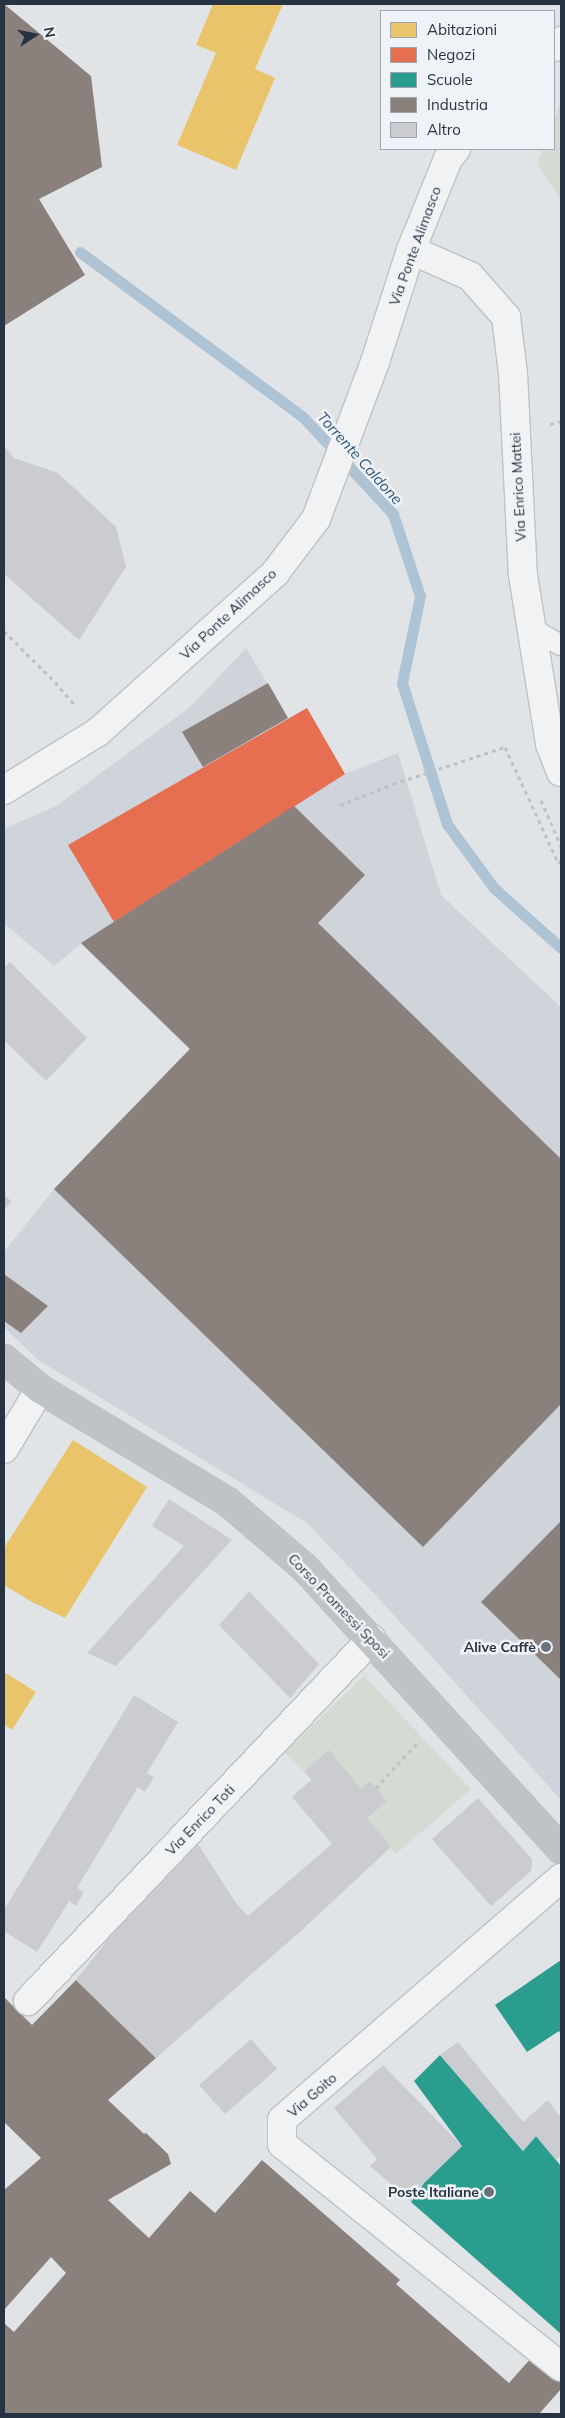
<!DOCTYPE html>
<meta charset="utf-8">
<style>
body{margin:0}
#map{position:relative;width:565px;height:2418px;overflow:hidden;background:#e1e4e7;font-family:Mulish,sans-serif}
div>[style]{position:absolute}
[style*='--x']{left:calc(var(--x)*1px);top:calc(var(--y)*1px);width:calc(var(--w)*1px);rotate:calc(var(--a)*1deg)}
.built>*{inset:0;background:#cfd4db}
.green>*{inset:0;background:#d3dbd2}
.homes>*{inset:0;background:#e9c46a}
.shops>*{inset:0;background:#e76f51}
.schools>*{inset:0;background:#2a9d8f}
.industry>*{inset:0;background:#8a817c}
.stream>*{height:11px;margin:-5.5px;padding:0 5.5px;transform-origin:5.5px;border-radius:5.5px;background:#aec4d4}
.building>*{inset:0;background:#cacccf}
.path>*{height:3px;margin-top:-1.5px;transform-origin:0;background:repeating-linear-gradient(90deg,#bfc3c6 0 4px,transparent 0 8px)}
.roads{filter:drop-shadow(1px 0 #bfc2c5) drop-shadow(-1px 0 #bfc2c5) drop-shadow(0 1px #bfc2c5) drop-shadow(0 -1px #bfc2c5)}
.lane>*{height:20px;margin:-10px;padding:0 10px;transform-origin:10px;border-radius:10px;background:#f1f2f3}
.street>*{height:28px;margin:-14px;padding:0 14px;transform-origin:14px;border-radius:14px;background:#f1f2f3}
.secondary>*{height:28px;margin:-14px;padding:0 14px;transform-origin:14px;border-radius:14px;background:#bfc3c6}
.dots>*{width:14px;height:14px;translate:-50% -50%;box-sizing:border-box;border:2px solid #eff3f7;border-radius:50%}
span{translate:-50% -50%;white-space:nowrap;text-align:center;line-height:1.15;-webkit-text-stroke:5px #eff3f7;paint-order:stroke}
.street-label{font-size:14px;color:#273342}
.poi-label{font-size:14px;color:#273342;font-weight:700}
.right{translate:-100% -50%;text-align:right}
.water-label{font-size:15px;color:#2e5779;font-style:italic}
.frame{position:absolute;inset:0;border:5px solid #273342;pointer-events:none}
.legend{position:absolute;left:380px;top:10px;width:175px;height:140px;box-sizing:border-box;background:#eff3f7;border:1px solid #9fa6af;margin:0;padding:6px 9px;list-style:none;font-size:15px;color:#273342}
.legend li{display:flex;align-items:center;gap:10px;height:25px}
.legend b{width:25px;border:1px solid #9fa6af}
.north{position:absolute;left:10px;top:10px;width:50px;height:50px;-webkit-text-stroke:4px #eff3f7;paint-order:stroke;rotate:79deg;font-size:14px;font-weight:700;line-height:20px;text-align:center;color:#273342}
.north::after{content:'';display:block;margin:auto;width:18px;height:22px;background:#273342;clip-path:polygon(50% 0,100% 100%,50% 72%,0 100%)}
</style>
<div id="map">
<div class="built">
<div style="clip-path:polygon(246px 648px,288px 718px,307px 708px,345px 774px,398px 753px,441px 895px,561px 1007px,561px 1800px,381px 1601px,307px 1523px,38px 1360px,4px 1327px,4px 1252px,54px 1189px,189px 1049px,81px 944px,54px 966px,4px 923px,4px 829px,56px 806px,189px 708px)"></div>
</div>
<div class="green">
<div style="clip-path:polygon(561px 101px,561px 199px,537px 165px,543px 149px,554px 149px,554px 121px)"></div>
<div style="clip-path:polygon(364px 1676px,471px 1789px,396px 1854px,367px 1818px,387px 1801px,371px 1782px,361px 1789px,329px 1751px,304px 1771px,284px 1752px)"></div>
</div>
<div class="homes">
<div style="clip-path:polygon(213px 4px,283px 4px,255px 69px,275px 78px,236px 170px,177px 145px,216px 53px,196px 45px)"></div>
<div style="clip-path:polygon(73px 1440px,147px 1487px,65px 1618px,32px 1602px,4px 1585px,4px 1548px)"></div>
<div style="clip-path:polygon(4px 1672px,36px 1692px,12px 1730px,4px 1724px)"></div>
</div>
<div class="shops">
<div style="clip-path:polygon(307px 708px,345px 774px,114px 922px,68px 845px)"></div>
</div>
<div class="schools">
<div style="clip-path:polygon(561px 1960px,561px 2035px,559px 2031px,527px 2052px,495px 2005px)"></div>
<div style="clip-path:polygon(440px 2055px,523px 2151px,536px 2136px,561px 2166px,561px 2334px,411px 2202px,424px 2183px,462px 2146px,414px 2081px)"></div>
</div>
<div class="industry">
<div style="clip-path:polygon(4px 4px,91px 76px,102px 167px,39px 199px,85px 275px,4px 326px)"></div>
<div style="clip-path:polygon(268px 683px,288px 718px,203px 767px,182px 732px)"></div>
<div style="clip-path:polygon(294px 806px,365px 875px,318px 923px,561px 1159px,561px 1404px,423px 1547px,54px 1189px,190px 1049px,81px 943px)"></div>
<div style="clip-path:polygon(4px 1274px,48px 1306px,21px 1333px,4px 1321px)"></div>
<div style="clip-path:polygon(561px 1521px,561px 1680px,481px 1602px)"></div>
<div style="clip-path:polygon(76px 1980px,156px 2058px,108px 2100px,144px 2134px,146px 2133px,168px 2154px,171px 2164px,108px 2200px,149px 2238px,190px 2191px,215px 2213px,262px 2160px,400px 2280px,396px 2284px,509px 2383px,532px 2357px,561px 2383px,561px 2389px,539px 2414px,4px 2414px,4px 2323px,14px 2332px,66px 2273px,51px 2257px,4px 2310px,4px 2190px,41px 2158px,4px 2122px,4px 1997px,32px 2025px)"></div>
</div>
<div class="stream">
<div style="--x:80;--y:252;--w:277;--a:36.5"></div>
<div style="--x:303;--y:417;--w:132;--a:47.1"></div>
<div style="--x:393;--y:514;--w:86;--a:71.8"></div>
<div style="--x:420;--y:596;--w:89;--a:101.7"></div>
<div style="--x:402;--y:683;--w:148;--a:72.3"></div>
<div style="--x:447;--y:824;--w:79;--a:53.7"></div>
<div style="--x:494;--y:888;--w:90;--a:41.8"></div>
</div>
<div class="building">
<div style="clip-path:polygon(4px 446px,14px 458px,58px 473px,116px 527px,126px 567px,79px 640px,4px 574px)"></div>
<div style="clip-path:polygon(10px 962px,87px 1038px,46px 1081px,4px 1040px,4px 968px)"></div>
<div style="clip-path:polygon(4px 1195px,11px 1201px,4px 1211px)"></div>
<div style="clip-path:polygon(169px 1499px,232px 1540px,116px 1666px,87px 1653px,184px 1546px,152px 1526px)"></div>
<div style="clip-path:polygon(249px 1591px,319px 1664px,290px 1698px,219px 1625px)"></div>
<div style="clip-path:polygon(134px 1695px,178px 1722px,147px 1773px,154px 1777px,145px 1792px,138px 1787px,77px 1888px,84px 1892px,76px 1906px,69px 1901px,37px 1952px,4px 1931px,4px 1910px)"></div>
<div style="clip-path:polygon(329px 1750px,361px 1789px,370px 1781px,387px 1801px,367px 1818px,391px 1847px,302px 1930px,156px 2058px,76px 1980px,131px 1911px,196px 1841px,236px 1903px,248px 1916px,332px 1844px,292px 1797px,311px 1780px,304px 1771px)"></div>
<div style="clip-path:polygon(478px 1798px,532px 1859px,532px 1863px,531px 1871px,491px 1906px,432px 1839px)"></div>
<div style="clip-path:polygon(251px 2039px,277px 2069px,225px 2114px,199px 2085px)"></div>
<div style="clip-path:polygon(458px 2042px,523px 2122px,548px 2100px,561px 2118px,561px 2155px,556px 2160px,536px 2136px,523px 2151px,440px 2055px)"></div>
<div style="clip-path:polygon(383px 2065px,462px 2146px,424px 2183px,411px 2202px,370px 2166px,377px 2159px,334px 2108px)"></div>
</div>
<div class="path">
<div style="--x:550;--y:424;--w:11;--a:-15"></div>
<div style="--x:4;--y:631;--w:72;--a:45"></div>
<div style="--x:55;--y:682;--w:32;--a:49"></div>
<div style="--x:541;--y:800;--w:50;--a:66.5"></div>
<div style="--x:340;--y:805;--w:57;--a:-21.6"></div>
<div style="--x:393;--y:784;--w:118;--a:-18.3"></div>
<div style="--x:505;--y:747;--w:127;--a:65.3"></div>
<div style="--x:558;--y:862;--w:3;--a:-18"></div>
<div style="--x:376;--y:1788;--w:62;--a:-47.6"></div>
</div>
<div class="roads">
<div class="lane">
<div style="--x:531;--y:628;--w:34;--a:30"></div>
</div>
<div class="street">
<div style="--x:554;--y:47;--w:9;--a:-41"></div>
<div style="--x:411;--y:250;--w:64;--a:23.8"></div>
<div style="--x:470;--y:276;--w:55;--a:48.7"></div>
<div style="--x:506;--y:317;--w:56;--a:82.9"></div>
<div style="--x:513;--y:373;--w:202;--a:87.2"></div>
<div style="--x:523;--y:575;--w:171;--a:80.9"></div>
<div style="--x:550;--y:744;--w:30;--a:69"></div>
<div style="--x:4;--y:790;--w:110;--a:-31.7"></div>
<div style="--x:98;--y:732;--w:238;--a:-41.9"></div>
<div style="--x:275;--y:573;--w:68;--a:-52.8"></div>
<div style="--x:316;--y:519;--w:168;--a:-69.4"></div>
<div style="--x:375;--y:362;--w:118;--a:-72.2"></div>
<div style="--x:411;--y:250;--w:98;--a:-67.9"></div>
<div style="--x:448;--y:159;--w:13;--a:-51"></div>
<div style="--x:4;--y:1449;--w:70;--a:-59"></div>
<div style="--x:561;--y:1878;--w:369;--a:139.1"></div>
<div style="--x:282;--y:2120;--w:24;--a:90"></div>
<div style="--x:282;--y:2144;--w:357;--a:38.6"></div>
<div style="--x:28;--y:2001;--w:499;--a:-46.5"></div>
</div>
<div class="secondary">
<div style="--x:4;--y:1359;--w:47;--a:39.8"></div>
<div style="--x:40;--y:1389;--w:219;--a:31"></div>
<div style="--x:228;--y:1502;--w:101;--a:40.6"></div>
<div style="--x:305;--y:1568;--w:380;--a:47.7"></div>
</div>
</div>
<div class="dots">
<div style="left:546px;top:1647px;background:#68717c"></div>
<div style="left:489px;top:2192px;background:#68717c"></div>
</div>
<div class="street-label">
<span style="left:415px;top:246px;rotate:-70deg">Via Ponte Alimasco</span>
<span style="left:518px;top:487px;rotate:-93deg">Via Enrico Mattei</span>
<span style="left:228px;top:614px;rotate:-43deg">Via Ponte Alimasco</span>
<span style="left:339px;top:1606px;rotate:46deg">Corso Promessi Sposi</span>
<span style="left:200px;top:1820px;rotate:-46deg">Via Enrico Toti</span>
<span style="left:312px;top:2095px;rotate:-41deg">Via Goito</span>
</div>
<div class="poi-label">
<span class="right" style="left:536px;top:1647px">Alive Caffè</span>
<span class="right" style="left:479px;top:2192px">Poste Italiane</span>
</div>
<div class="water-label">
<span style="left:360px;top:458px;rotate:48deg">Torrente Caldone</span>
</div>
<div class="frame"></div>
<ul class="legend">
<li><b style="height:14px;background:#e9c46a"></b>Abitazioni</li>
<li><b style="height:14px;background:#e76f51"></b>Negozi</li>
<li><b style="height:14px;background:#2a9d8f"></b>Scuole</li>
<li><b style="height:14px;background:#8a817c"></b>Industria</li>
<li><b style="height:14px;background:#cacccf"></b>Altro</li>
</ul>
<div class="north">N</div>
</div>
